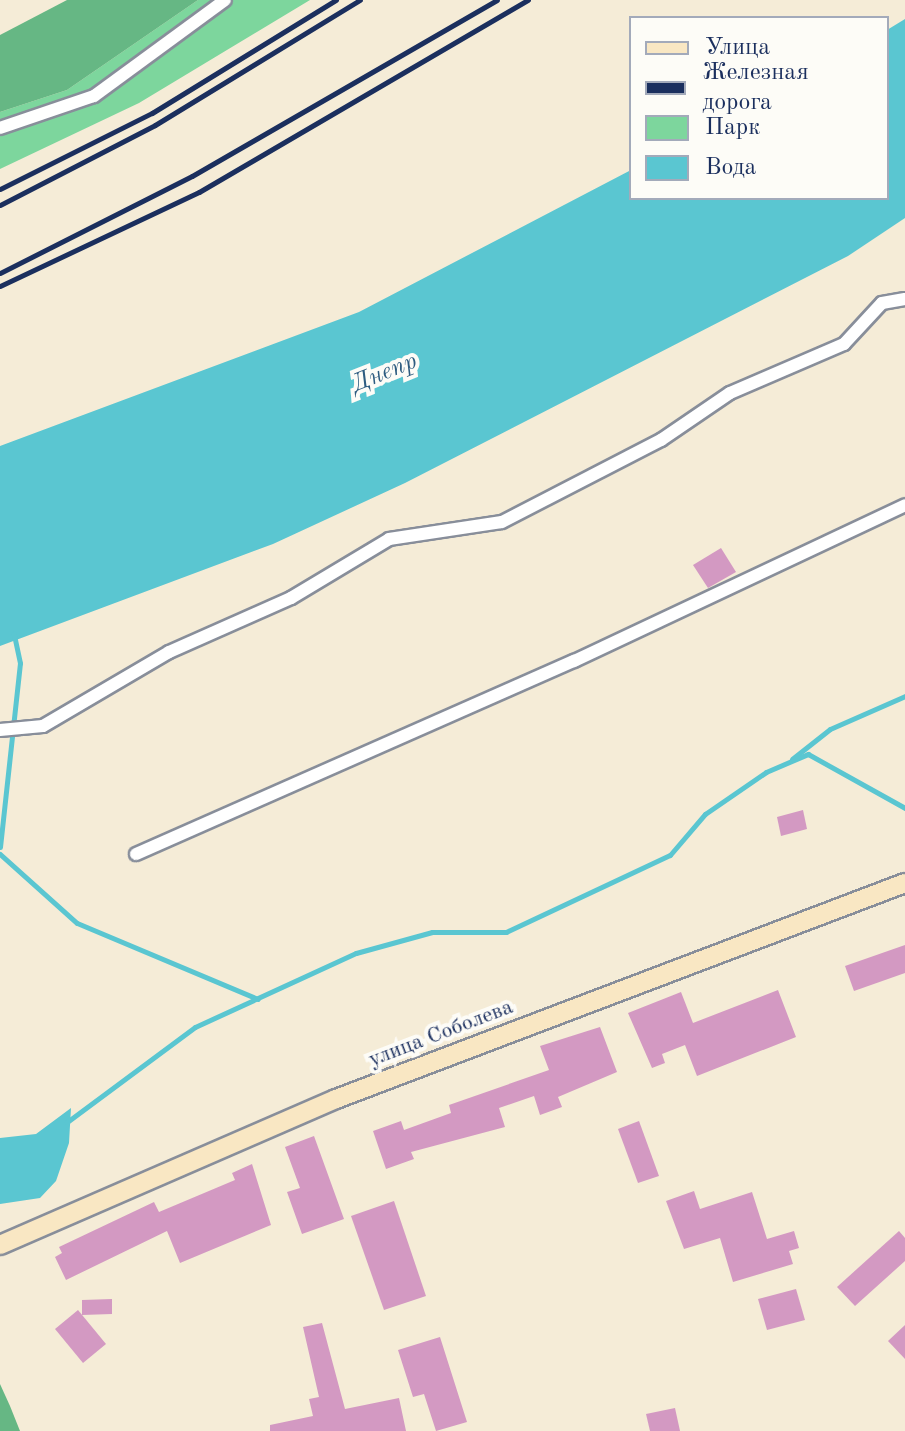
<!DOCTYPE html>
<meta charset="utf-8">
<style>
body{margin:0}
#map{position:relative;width:905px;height:1431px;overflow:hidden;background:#f5ecd7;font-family:"Old Standard TT",serif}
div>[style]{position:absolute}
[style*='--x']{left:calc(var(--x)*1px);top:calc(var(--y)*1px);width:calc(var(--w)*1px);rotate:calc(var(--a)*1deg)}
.green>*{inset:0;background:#7dd69d}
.forest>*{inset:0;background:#66b784}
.water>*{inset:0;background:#5ac6d1}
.stream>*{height:5px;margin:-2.5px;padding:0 2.5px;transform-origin:2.5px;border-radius:2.5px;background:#5ac6d1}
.building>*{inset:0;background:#d399c2}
.roads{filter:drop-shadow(2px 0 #888e9a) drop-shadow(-2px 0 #888e9a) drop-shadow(0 2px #888e9a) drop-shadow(0 -2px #888e9a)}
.street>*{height:12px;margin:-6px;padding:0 6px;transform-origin:6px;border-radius:6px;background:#fff}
.secondary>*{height:18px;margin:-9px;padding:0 9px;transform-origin:9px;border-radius:9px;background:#f9e7c3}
.rail>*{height:5px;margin:-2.5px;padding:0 2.5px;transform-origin:2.5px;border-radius:2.5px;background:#1b2f5e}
span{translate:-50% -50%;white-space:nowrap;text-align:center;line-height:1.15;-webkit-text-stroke:8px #fdfcf7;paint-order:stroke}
.street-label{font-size:22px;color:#1b2f5e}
.water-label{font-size:24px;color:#2e5c80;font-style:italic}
.legend{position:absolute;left:629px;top:16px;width:260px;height:184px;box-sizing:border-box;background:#fdfcf7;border:2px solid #a3aaba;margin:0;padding:10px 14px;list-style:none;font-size:24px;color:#1b2f5e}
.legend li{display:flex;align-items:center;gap:16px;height:40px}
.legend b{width:40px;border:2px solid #a3aaba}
</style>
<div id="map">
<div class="green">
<div style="clip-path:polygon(198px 0,310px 0,139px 103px,0 169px,0 112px,67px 90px)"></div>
</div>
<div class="forest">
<div style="clip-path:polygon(67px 0,198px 0,67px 90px,0 112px,0 35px)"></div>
<div style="clip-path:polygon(0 1384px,10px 1406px,20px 1431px,0 1431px)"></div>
</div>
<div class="water">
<div style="clip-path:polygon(905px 19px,905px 218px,848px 256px,405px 483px,273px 544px,0 646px,0 446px,359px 312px,631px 170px,631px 198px,887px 198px,887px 30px)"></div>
<div style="clip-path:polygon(71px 1108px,69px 1143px,56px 1181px,40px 1198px,0 1204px,0 1138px,36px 1134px)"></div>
</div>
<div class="stream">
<div style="--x:792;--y:759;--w:48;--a:-38.3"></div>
<div style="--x:830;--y:729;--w:82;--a:-23.7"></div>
<div style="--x:0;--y:847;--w:185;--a:-83.8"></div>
<div style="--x:20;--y:663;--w:30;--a:-102"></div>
<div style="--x:0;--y:854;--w:103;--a:41.9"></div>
<div style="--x:77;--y:923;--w:196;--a:22.8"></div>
<div style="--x:67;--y:1122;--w:159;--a:-36.6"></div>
<div style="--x:195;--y:1027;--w:177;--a:-24.7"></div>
<div style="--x:356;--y:953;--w:79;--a:-15.4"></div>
<div style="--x:432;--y:932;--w:74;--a:0"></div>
<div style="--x:506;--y:932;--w:181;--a:-25.2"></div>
<div style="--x:670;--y:855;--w:54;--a:-49.5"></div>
<div style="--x:705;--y:814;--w:74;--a:-34.5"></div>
<div style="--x:766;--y:772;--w:46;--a:-23.2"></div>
<div style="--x:808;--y:754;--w:111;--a:29.1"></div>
</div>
<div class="building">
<div style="clip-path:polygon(721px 548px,736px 572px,708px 588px,693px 565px)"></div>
<div style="clip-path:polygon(803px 810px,807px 829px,781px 836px,777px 817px)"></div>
<div style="clip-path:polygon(905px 945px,905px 973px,854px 991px,845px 966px)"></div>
<div style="clip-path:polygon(778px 990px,796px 1037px,697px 1076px,685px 1045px,662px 1054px,665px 1063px,652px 1068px,628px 1013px,681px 992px,693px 1023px)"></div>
<div style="clip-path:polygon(600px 1027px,617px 1072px,558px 1097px,562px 1107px,540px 1115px,534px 1096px,499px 1108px,505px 1127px,411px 1152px,414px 1159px,386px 1169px,373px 1131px,401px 1121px,404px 1130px,451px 1113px,449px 1105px,549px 1070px,540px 1046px)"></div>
<div style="clip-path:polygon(639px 1121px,659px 1176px,638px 1183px,618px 1129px)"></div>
<div style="clip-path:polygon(314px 1136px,344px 1219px,302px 1234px,287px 1192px,300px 1188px,285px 1147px)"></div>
<div style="clip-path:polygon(252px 1164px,271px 1225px,180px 1263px,167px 1231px,66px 1280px,55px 1257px,62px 1253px,59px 1247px,154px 1202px,159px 1212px,235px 1180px,232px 1173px)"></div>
<div style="clip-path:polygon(694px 1191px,700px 1209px,752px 1192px,767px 1239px,794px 1231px,799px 1248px,789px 1251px,793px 1264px,733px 1282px,720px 1238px,684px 1249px,666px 1201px)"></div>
<div style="clip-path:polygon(394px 1201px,426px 1296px,384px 1310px,351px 1216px)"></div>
<div style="clip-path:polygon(899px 1231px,905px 1238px,905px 1261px,855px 1306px,837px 1287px)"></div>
<div style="clip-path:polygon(796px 1289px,805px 1320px,767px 1330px,758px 1299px)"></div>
<div style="clip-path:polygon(112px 1299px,112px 1314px,82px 1315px,82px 1300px)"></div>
<div style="clip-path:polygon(78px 1310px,106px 1344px,83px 1363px,55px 1329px)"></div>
<div style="clip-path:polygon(322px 1323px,345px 1409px,399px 1398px,406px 1431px,270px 1431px,270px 1425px,313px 1416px,309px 1399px,319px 1397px,303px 1327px)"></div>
<div style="clip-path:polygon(905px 1325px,905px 1359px,888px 1341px)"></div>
<div style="clip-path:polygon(440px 1337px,467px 1422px,436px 1431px,424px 1394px,413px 1397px,398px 1350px)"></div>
<div style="clip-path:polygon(675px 1408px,680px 1431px,650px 1431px,646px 1414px)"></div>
</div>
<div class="roads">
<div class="street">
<div style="--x:0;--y:128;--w:99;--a:-18.8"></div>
<div style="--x:94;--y:96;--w:162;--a:-36.2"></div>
<div style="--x:0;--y:730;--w:43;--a:-5.3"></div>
<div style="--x:43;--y:726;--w:146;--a:-30.4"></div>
<div style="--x:169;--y:652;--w:133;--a:-23.9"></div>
<div style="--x:291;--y:598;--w:114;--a:-31"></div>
<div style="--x:389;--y:539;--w:114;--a:-8.6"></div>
<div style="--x:502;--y:522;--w:179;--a:-27.3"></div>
<div style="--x:661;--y:440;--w:83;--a:-34.3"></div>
<div style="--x:730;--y:393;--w:124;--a:-23.3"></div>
<div style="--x:844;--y:344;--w:56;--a:-47.2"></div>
<div style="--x:882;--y:303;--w:23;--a:-10"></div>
<div style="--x:136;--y:854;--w:479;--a:-23.8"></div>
<div style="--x:574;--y:661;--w:366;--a:-25.2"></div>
</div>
<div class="secondary">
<div style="--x:0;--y:1245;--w:366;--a:-23.5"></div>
<div style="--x:336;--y:1099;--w:609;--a:-20.79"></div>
</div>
</div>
<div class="rail">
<div style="--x:0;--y:189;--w:170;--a:-26.6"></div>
<div style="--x:152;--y:113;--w:216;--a:-31.6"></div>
<div style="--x:0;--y:205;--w:174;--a:-27.3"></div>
<div style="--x:155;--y:125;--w:240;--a:-31.4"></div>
<div style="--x:0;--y:273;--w:215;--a:-26.8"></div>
<div style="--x:192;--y:176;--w:352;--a:-30"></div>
<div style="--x:0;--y:286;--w:220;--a:-25.3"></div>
<div style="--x:199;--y:192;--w:381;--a:-30.3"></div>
</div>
<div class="street-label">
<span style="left:441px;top:1034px;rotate:-21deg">улица Соболева</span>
</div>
<div class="water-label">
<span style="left:385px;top:374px;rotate:-22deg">Днепр</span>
</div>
<ul class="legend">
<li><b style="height:10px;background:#f9e7c3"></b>Улица</li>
<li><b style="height:10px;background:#1b2f5e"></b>Железная дорога</li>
<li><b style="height:22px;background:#7dd69d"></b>Парк</li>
<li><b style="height:22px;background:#5ac6d1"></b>Вода</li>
</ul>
</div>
